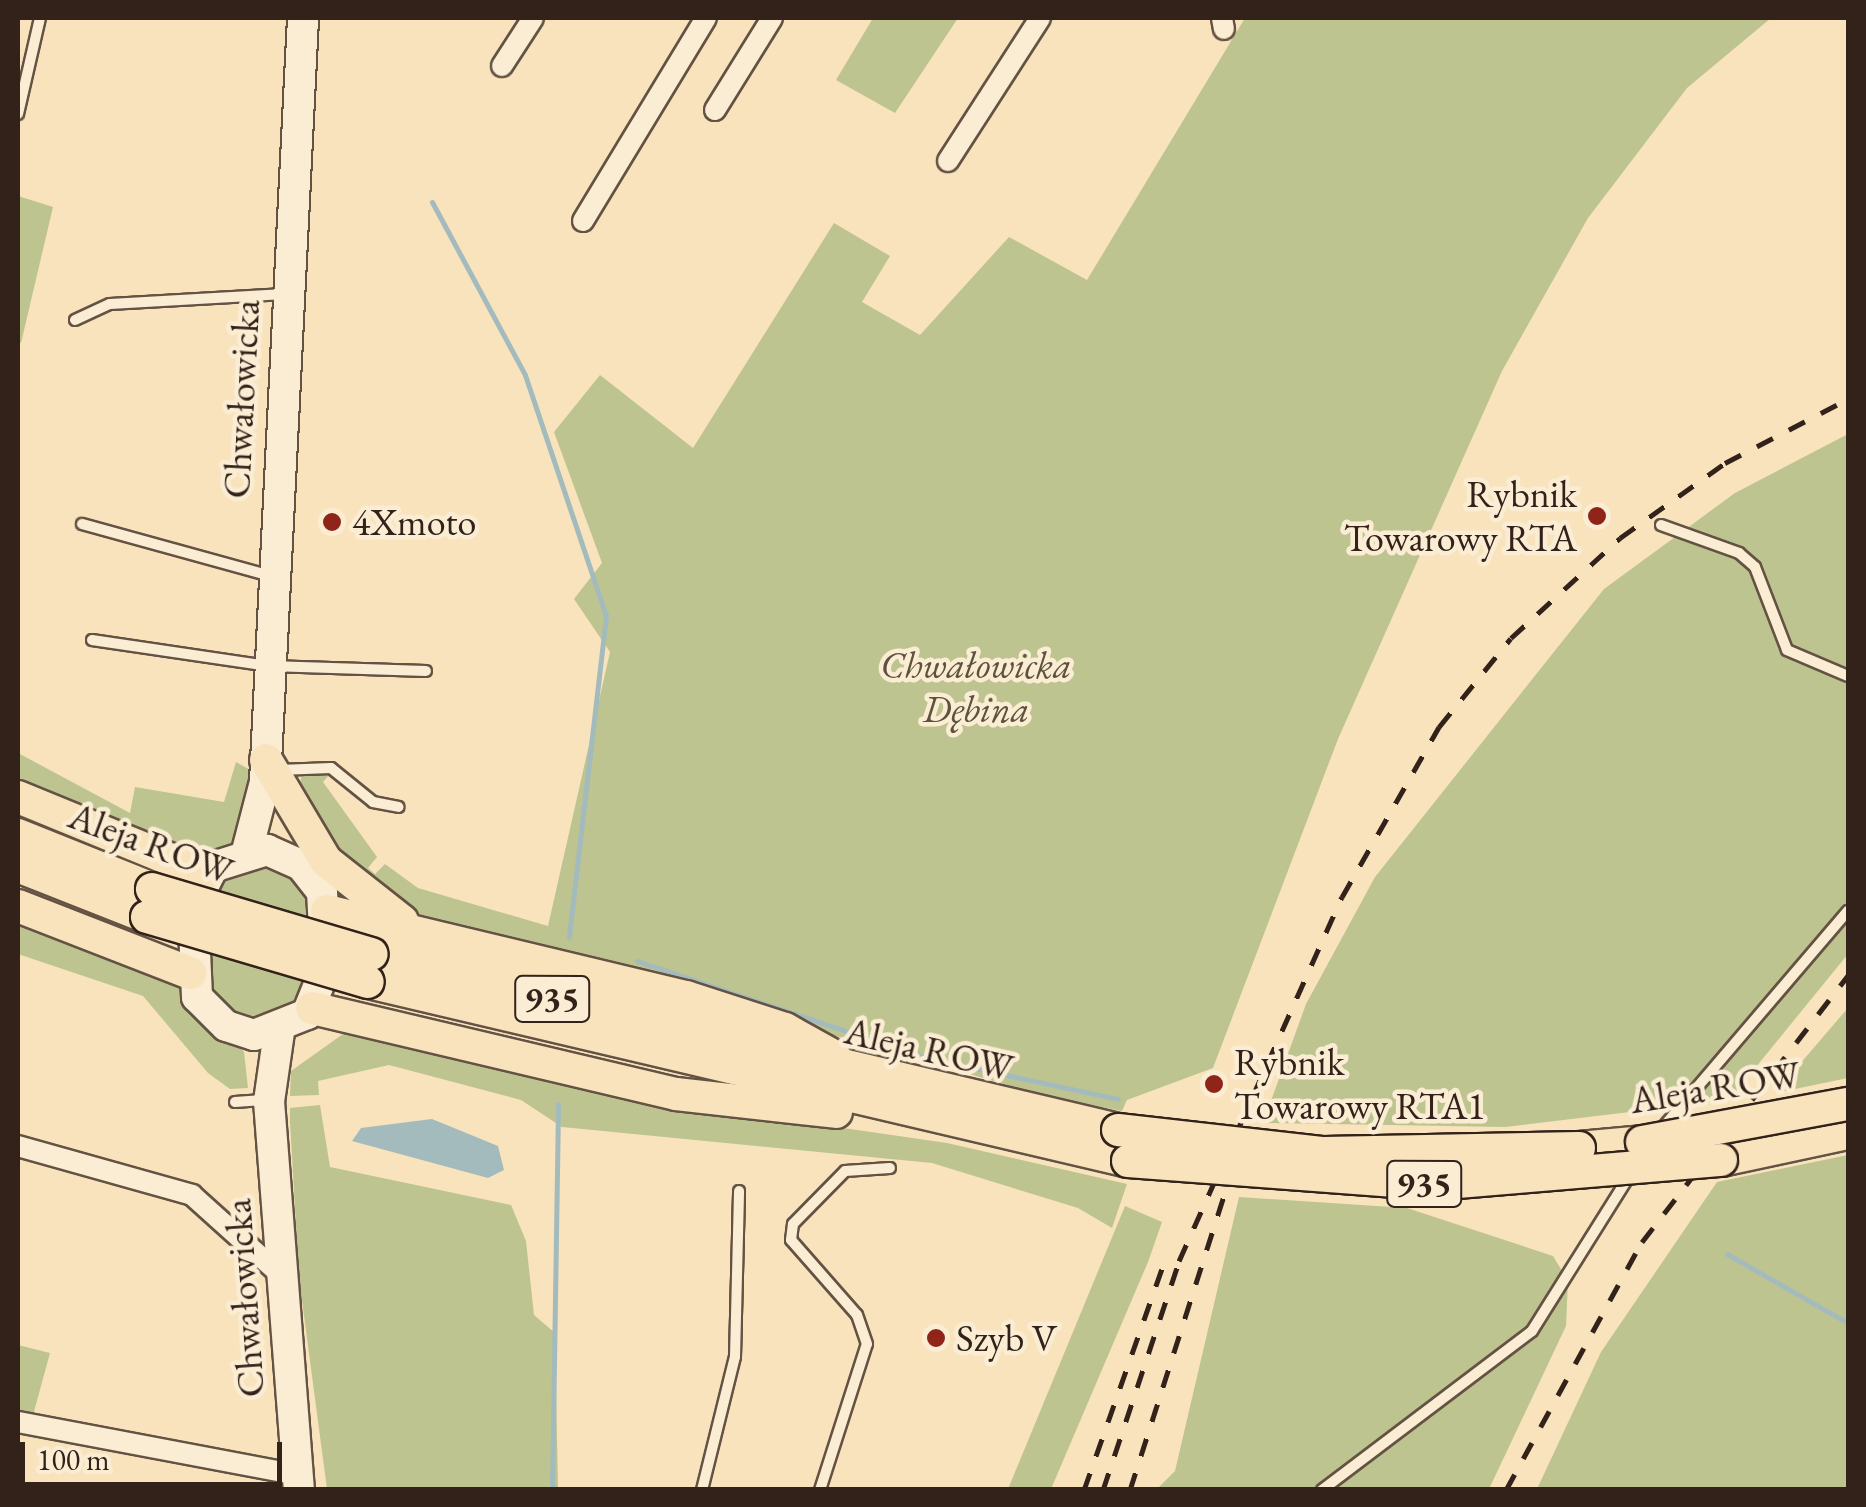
<!DOCTYPE html>
<meta charset="utf-8">
<style>
body{margin:0}
#map{position:relative;width:1866px;height:1507px;overflow:hidden;background:#f8e3bd;font-family:"EB Garamond",serif}
div>[style]{position:absolute}
[style*='--x']{left:calc(var(--x)*1px);top:calc(var(--y)*1px);width:calc(var(--w)*1px);rotate:calc(var(--a)*1deg)}
.green>*{inset:0;background:#bec490}
.water>*{inset:0;background:#a3bbbc}
.stream>*{height:5px;margin:-2.5px;padding:0 2.5px;transform-origin:2.5px;border-radius:2.5px;background:#a3bbbc}
.roads{filter:drop-shadow(2px 0 #645243) drop-shadow(-2px 0 #645243) drop-shadow(0 2px #645243) drop-shadow(0 -2px #645243)}
.service>*{height:10px;margin:-5px;padding:0 5px;transform-origin:5px;border-radius:5px;background:#faedd4}
.minor>*{height:20px;margin:-10px;padding:0 10px;transform-origin:10px;border-radius:10px;background:#faedd4}
.secondary>*{height:30px;margin:-15px;padding:0 15px;transform-origin:15px;border-radius:15px;background:#faedd4}
.primary>*{height:32px;margin:-16px;padding:0 16px;transform-origin:16px;border-radius:16px;background:#f8e3bd}
.rail>*{height:5px;margin-top:-2.5px;transform-origin:0;background:repeating-linear-gradient(90deg,#33221a 0 18px,transparent 0 36px)}
.bridges{filter:drop-shadow(2px 0 #33221a) drop-shadow(-2px 0 #33221a) drop-shadow(0 2px #33221a) drop-shadow(0 -2px #33221a)}
.primary-bridge>*{height:32px;margin:-16px;padding:0 16px;transform-origin:16px;border-radius:16px;background:#f8e3bd}
.dots>*{width:28px;height:28px;translate:-50% -50%;box-sizing:border-box;border:5px solid #faedd4;border-radius:50%}
span{translate:-50% -50%;white-space:nowrap;text-align:center;line-height:1.15;-webkit-text-stroke:9px #faedd4;paint-order:stroke}
.shield-label span{padding:2px 8px;background:#faedd4;border:2px solid;border-radius:8px;-webkit-text-stroke-width:0}
.shield-label{font-size:35px;color:#33221a;font-weight:700}
.street-label{font-size:38px;color:#33221a}
.poi-label{font-size:38px;color:#33221a}
.right{translate:-100% -50%;text-align:right}
.left{translate:0 -50%;text-align:left}
.park-label{font-size:38px;color:#5d533d;font-style:italic}
.frame{position:absolute;inset:0;border:20px solid #33221a;pointer-events:none}
.scale{position:absolute;left:20px;top:1442px;width:262px;height:45px;box-sizing:border-box;border:5px solid #33221a;border-top:0;padding-left:12px;font-size:30px;line-height:35px;white-space:nowrap;color:#33221a;-webkit-text-stroke:8px #faedd4;paint-order:stroke}
</style>
<div id="map">
<div class="green">
<div style="clip-path:polygon(873px 18px,958px 18px,895px 113px,836px 80px)"></div>
<div style="clip-path:polygon(1245px 18px,1771px 18px,1687px 88px,1588px 218px,1502px 371px,1338px 739px,1213px 1068px,1127px 1100px,1122px 1111px,1053px 1098px,419px 917px,348px 867px,299px 787px,302px 774px,331px 773px,323px 782px,377px 857px,368px 868px,375px 874px,385px 864px,418px 888px,548px 926px,610px 652px,574px 599px,602px 563px,554px 432px,600px 375px,693px 448px,834px 223px,890px 256px,862px 302px,920px 335px,1009px 237px,1087px 280px)"></div>
<div style="clip-path:polygon(18px 196px,53px 207px,21px 343px,18px 341px)"></div>
<div style="clip-path:polygon(1848px 434px,1848px 954px,1729px 1100px,1506px 1127px,1263px 1123px,1306px 1004px,1375px 877px,1604px 589px,1735px 493px)"></div>
<div style="clip-path:polygon(18px 753px,130px 813px,135px 787px,224px 802px,236px 762px,254px 772px,236px 844px,205px 859px,18px 787px)"></div>
<div style="clip-path:polygon(240px 864px,281px 865px,309px 891px,311px 988px,280px 1019px,242px 1021px,207px 991px,210px 889px)"></div>
<div style="clip-path:polygon(20px 922px,174px 977px,244px 1052px,248px 1088px,230px 1089px,208px 1073px,143px 996px,18px 954px)"></div>
<div style="clip-path:polygon(1848px 1008px,1848px 1078px,1775px 1093px,1847px 1009px)"></div>
<div style="clip-path:polygon(350px 1029px,706px 1108px,947px 1143px,1127px 1184px,1112px 1228px,1078px 1208px,932px 1163px,562px 1127px,521px 1100px,389px 1065px,318px 1081px,319px 1095px,290px 1096px,291px 1071px)"></div>
<div style="clip-path:polygon(320px 1105px,330px 1167px,511px 1205px,526px 1241px,534px 1315px,555px 1333px,558px 1489px,327px 1489px,299px 1278px,290px 1122px,290px 1108px)"></div>
<div style="clip-path:polygon(1848px 1155px,1848px 1489px,1537px 1489px,1601px 1352px,1717px 1182px)"></div>
<div style="clip-path:polygon(1239px 1197px,1407px 1208px,1553px 1256px,1568px 1281px,1566px 1326px,1489px 1489px,1156px 1490px,1175px 1471px)"></div>
<div style="clip-path:polygon(1125px 1206px,1162px 1222px,1148px 1262px,1051px 1489px,1008px 1489px)"></div>
<div style="clip-path:polygon(18px 1345px,50px 1353px,32px 1419px,18px 1417px)"></div>
</div>
<div class="water">
<div style="clip-path:polygon(432px 1119px,498px 1146px,504px 1170px,488px 1178px,352px 1141px,361px 1128px)"></div>
</div>
<div class="stream">
<div style="--x:432;--y:202;--w:196;--a:61.7"></div>
<div style="--x:525;--y:375;--w:254;--a:71.4"></div>
<div style="--x:606;--y:616;--w:323;--a:96.6"></div>
<div style="--x:637;--y:961;--w:306;--a:18.5"></div>
<div style="--x:927;--y:1058;--w:195;--a:12.1"></div>
<div style="--x:1727;--y:1254;--w:139;--a:29.7"></div>
<div style="--x:552;--y:1490;--w:386;--a:-89.1"></div>
</div>
<div class="roads">
<div class="service">
<div style="--x:18;--y:114;--w:98;--a:-77.1"></div>
<div style="--x:75;--y:320;--w:38;--a:-25"></div>
<div style="--x:110;--y:304;--w:175;--a:-3.3"></div>
<div style="--x:82;--y:524;--w:196;--a:15.4"></div>
<div style="--x:1661;--y:525;--w:83;--a:19.7"></div>
<div style="--x:1739;--y:553;--w:21;--a:41"></div>
<div style="--x:1755;--y:567;--w:89;--a:68.9"></div>
<div style="--x:1787;--y:650;--w:66;--a:23.1"></div>
<div style="--x:92;--y:640;--w:179;--a:8.4"></div>
<div style="--x:269;--y:666;--w:157;--a:1.8"></div>
<div style="--x:279;--y:770;--w:52;--a:-2.2"></div>
<div style="--x:331;--y:768;--w:54;--a:39"></div>
<div style="--x:373;--y:802;--w:26;--a:11"></div>
<div style="--x:235;--y:1102;--w:28;--a:-4"></div>
<div style="--x:1659;--y:1132;--w:291;--a:-49.5"></div>
<div style="--x:702;--y:1490;--w:137;--a:-76.1"></div>
<div style="--x:735;--y:1357;--w:166;--a:-88.6"></div>
<div style="--x:820;--y:1490;--w:153;--a:-72.2"></div>
<div style="--x:867;--y:1344;--w:31;--a:-109"></div>
<div style="--x:857;--y:1315;--w:100;--a:-131.3"></div>
<div style="--x:791;--y:1240;--w:16;--a:-83"></div>
<div style="--x:793;--y:1224;--w:74;--a:-45.5"></div>
<div style="--x:845;--y:1171;--w:45;--a:-3.8"></div>
<div style="--x:1322;--y:1490;--w:263;--a:-37.1"></div>
<div style="--x:1532;--y:1331;--w:184;--a:-57.9"></div>
</div>
<div class="minor">
<div style="--x:1222;--y:18;--w:11;--a:80"></div>
<div style="--x:502;--y:66;--w:57;--a:-57.1"></div>
<div style="--x:715;--y:110;--w:108;--a:-58.2"></div>
<div style="--x:948;--y:161;--w:170;--a:-57.2"></div>
<div style="--x:583;--y:221;--w:237;--a:-58.8"></div>
<div style="--x:18;--y:1146;--w:181;--a:15.7"></div>
<div style="--x:192;--y:1195;--w:121;--a:42"></div>
<div style="--x:18;--y:1422;--w:285;--a:10.7"></div>
</div>
<div class="secondary">
<div style="--x:267;--y:850;--w:37;--a:24"></div>
<div style="--x:301;--y:865;--w:34;--a:52"></div>
<div style="--x:322;--y:892;--w:75;--a:86.9"></div>
<div style="--x:326;--y:967;--w:51;--a:112"></div>
<div style="--x:307;--y:1014;--w:57;--a:158.4"></div>
<div style="--x:254;--y:1035;--w:29;--a:-162"></div>
<div style="--x:226;--y:1026;--w:41;--a:-135"></div>
<div style="--x:197;--y:997;--w:90;--a:-92.5"></div>
<div style="--x:193;--y:907;--w:45;--a:-63.4"></div>
<div style="--x:213;--y:867;--w:57;--a:-17.5"></div>
<div style="--x:247;--y:851;--w:71;--a:-75.4"></div>
<div style="--x:265;--y:782;--w:765;--a:-87.15"></div>
<div style="--x:279;--y:1032;--w:70;--a:98.2"></div>
<div style="--x:269;--y:1101;--w:390;--a:85.6"></div>
</div>
<div class="primary">
<div style="--x:266;--y:760;--w:117;--a:59.3"></div>
<div style="--x:326;--y:861;--w:97;--a:38.3"></div>
<div style="--x:18;--y:797;--w:203;--a:22.3"></div>
<div style="--x:18;--y:835;--w:144;--a:21.9"></div>
<div style="--x:18;--y:866;--w:139;--a:21.6"></div>
<div style="--x:18;--y:906;--w:185;--a:21.3"></div>
<div style="--x:327;--y:911;--w:369;--a:13.5"></div>
<div style="--x:686;--y:997;--w:104;--a:17.9"></div>
<div style="--x:785;--y:1029;--w:57;--a:29.2"></div>
<div style="--x:372;--y:954;--w:766;--a:13.27"></div>
<div style="--x:368;--y:982;--w:781;--a:13.25"></div>
<div style="--x:312;--y:1008;--w:374;--a:13.3"></div>
<div style="--x:676;--y:1094;--w:161;--a:6.4"></div>
<div style="--x:1579;--y:1148;--w:63;--a:-5.4"></div>
<div style="--x:1721;--y:1160;--w:130;--a:-12"></div>
</div>
</div>
<div class="rail">
<div style="--x:1084;--y:1490;--w:235;--a:-70.6"></div>
<div style="--x:1103;--y:1490;--w:241;--a:-71.6"></div>
<div style="--x:1179;--y:1261;--w:399;--a:-65.9"></div>
<div style="--x:1342;--y:897;--w:196;--a:-60.3"></div>
<div style="--x:1439;--y:727;--w:114;--a:-51"></div>
<div style="--x:1511;--y:638;--w:148;--a:-42.5"></div>
<div style="--x:1620;--y:538;--w:129;--a:-35.5"></div>
<div style="--x:1725;--y:463;--w:139;--a:-27.5"></div>
<div style="--x:1130;--y:1490;--w:336;--a:-72.3"></div>
<div style="--x:1506;--y:1490;--w:283;--a:-61.3"></div>
<div style="--x:1642;--y:1242;--w:337;--a:-52.3"></div>
</div>
<div class="bridges">
<div class="primary-bridge">
<div style="--x:152;--y:889;--w:229;--a:16.5"></div>
<div style="--x:147;--y:917;--w:230;--a:16.4"></div>
<div style="--x:1118;--y:1130;--w:207;--a:6.4"></div>
<div style="--x:1324;--y:1153;--w:255;--a:-1.1"></div>
<div style="--x:1642;--y:1142;--w:209;--a:-10.5"></div>
<div style="--x:1128;--y:1161;--w:308;--a:4.3"></div>
<div style="--x:1435;--y:1184;--w:287;--a:-4.8"></div>
</div>
</div>
<div class="dots">
<div style="left:1597px;top:516px;background:#8f2418"></div>
<div style="left:332px;top:522px;background:#8f2418"></div>
<div style="left:1214px;top:1084px;background:#8f2418"></div>
<div style="left:936px;top:1338px;background:#8f2418"></div>
</div>
<div class="shield-label">
<span style="left:552px;top:999px">935</span>
<span style="left:1424px;top:1184px">935</span>
</div>
<div class="street-label">
<span style="left:241px;top:399px;rotate:-87deg">Chwałowicka</span>
<span style="left:151px;top:843px;rotate:20deg">Aleja ROW</span>
<span style="left:929px;top:1049px;rotate:13deg">Aleja ROW</span>
<span style="left:1715px;top:1087px;rotate:-9deg">Aleja ROW</span>
<span style="left:244px;top:1298px;rotate:-94deg">Chwałowicka</span>
</div>
<div class="poi-label">
<span class="right" style="left:1577px;top:516px">Rybnik<br>Towarowy RTA</span>
<span class="left" style="left:352px;top:522px">4Xmoto</span>
<span class="left" style="left:1234px;top:1084px">Rybnik<br>Towarowy RTA1</span>
<span class="left" style="left:956px;top:1338px">Szyb V</span>
</div>
<div class="park-label">
<span style="left:976px;top:687px">Chwałowicka<br>Dębina</span>
</div>
<div class="frame"></div>
<div class="scale">100 m</div>
</div>
